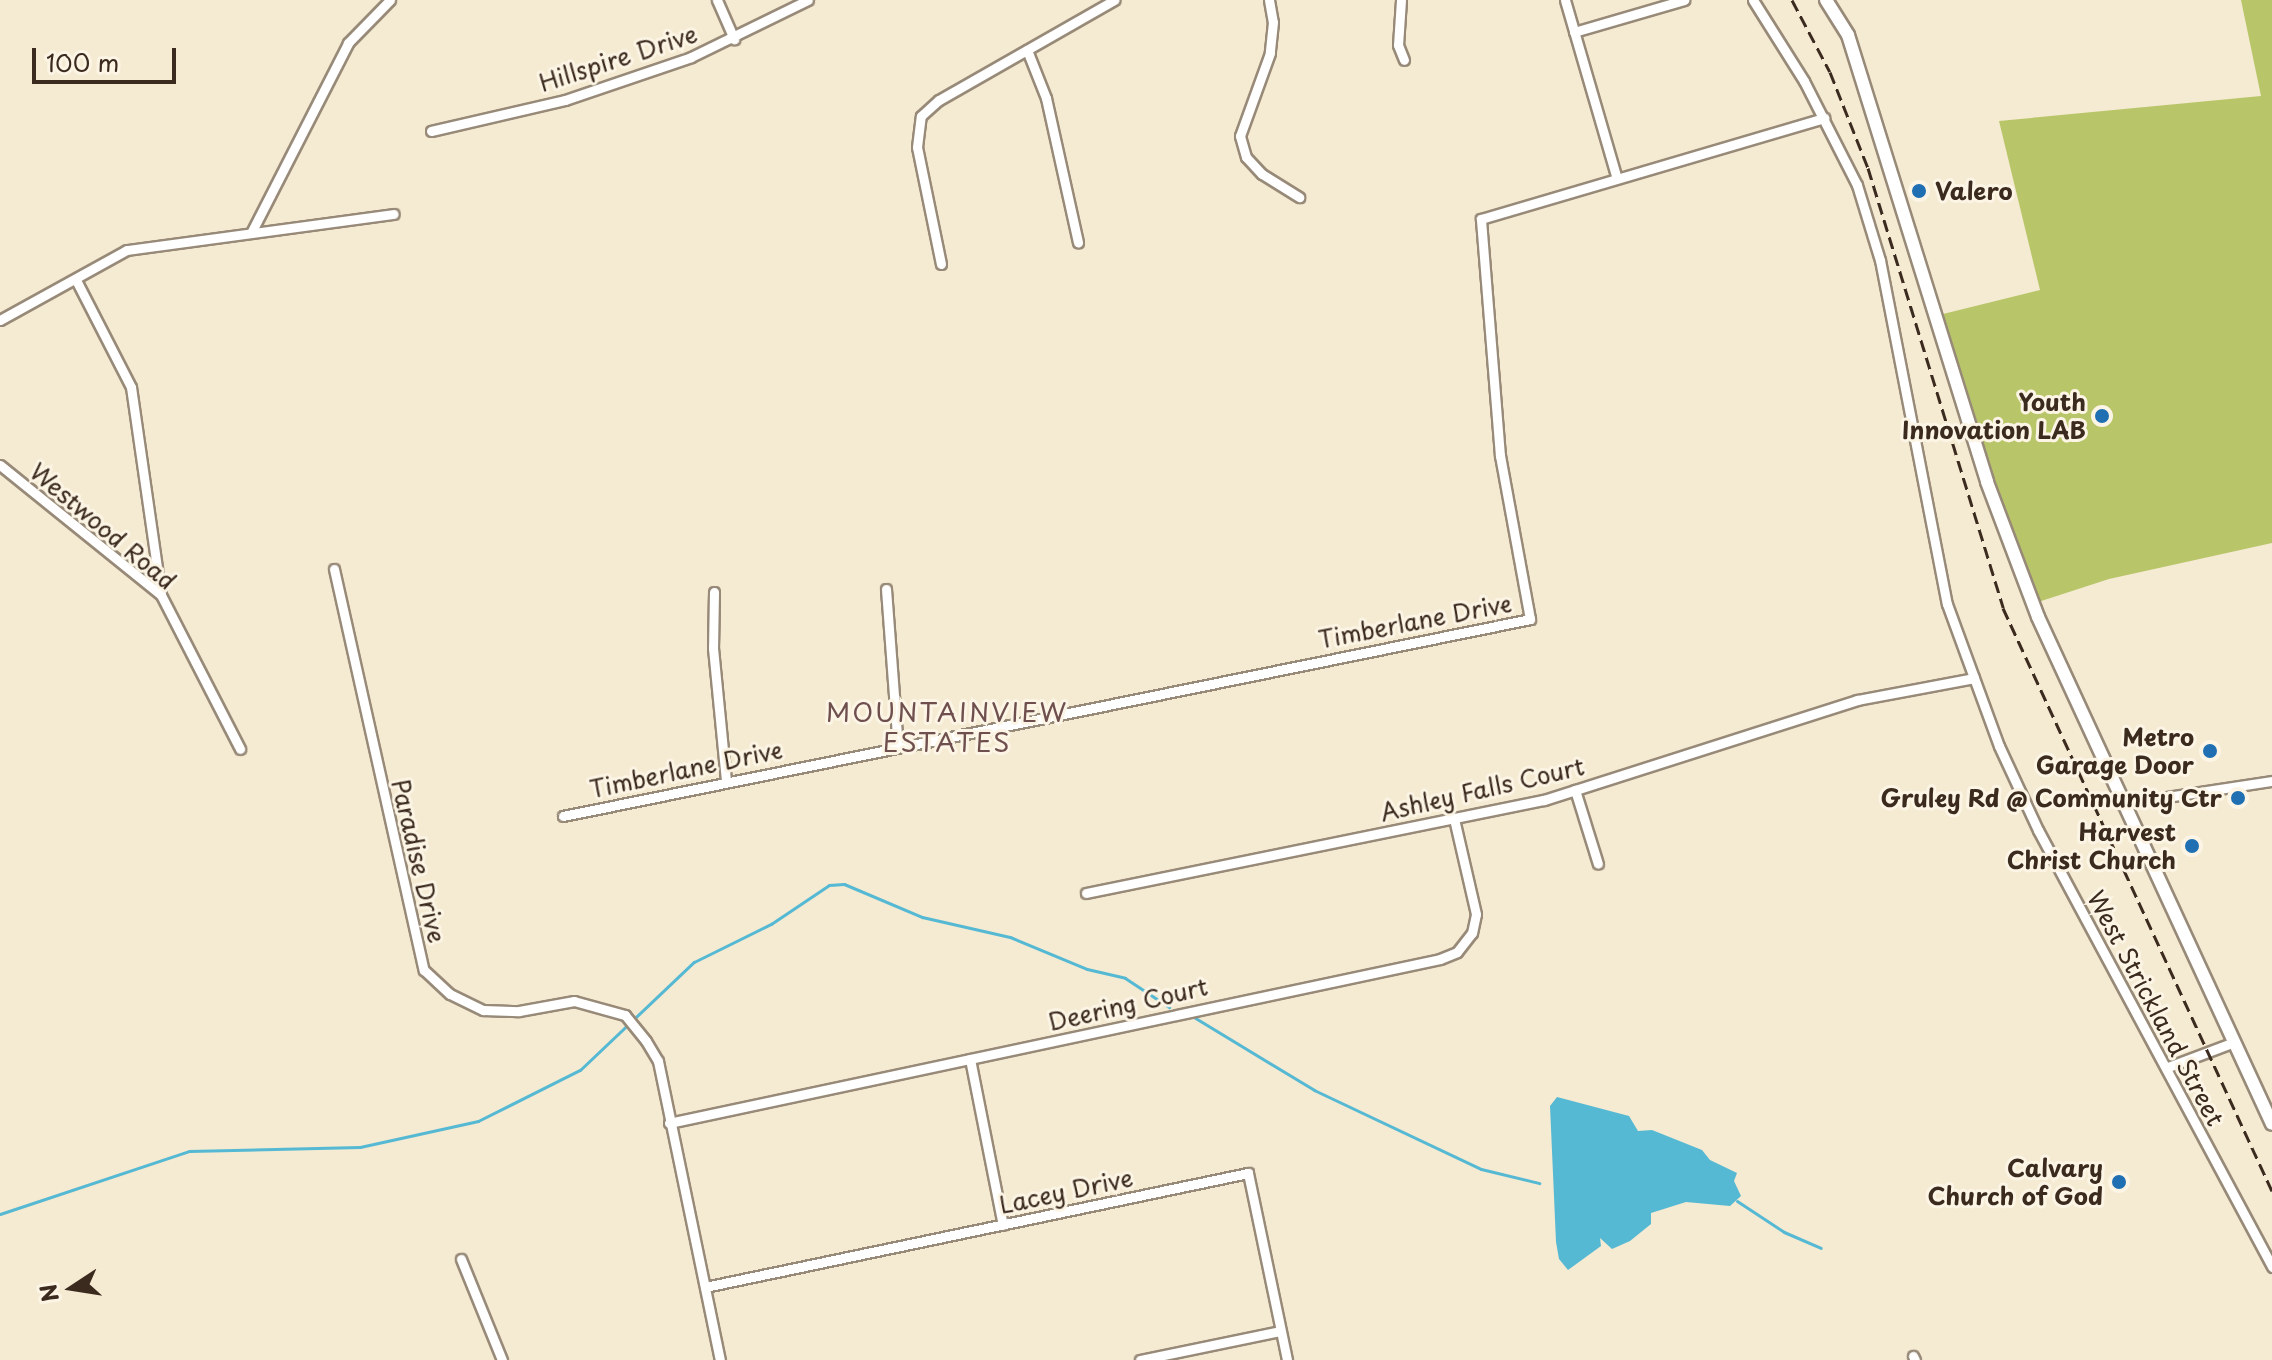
<!DOCTYPE html>
<style>
body{margin:0}
#map{position:relative;width:2272px;height:1360px;overflow:hidden;background:#f5ead2;font-family:"Playpen Sans",sans-serif}
div>[style]{position:absolute}
[style*='--x']{left:calc(var(--x)*1px);top:calc(var(--y)*1px);width:calc(var(--w)*1px);rotate:calc(var(--a)*1deg)}
.green>*{inset:0;background:#b8c669}
.water>*{inset:0;background:#55b9d4}
.stream>*{height:3px;margin:-1.5px;padding:0 1.5px;transform-origin:1.5px;border-radius:1.5px;background:#55b9d4}
.roads{filter:drop-shadow(2px 0 #988a78) drop-shadow(-2px 0 #988a78) drop-shadow(0 2px #988a78) drop-shadow(0 -2px #988a78)}
.minor>*{height:9px;margin:-4.5px;padding:0 4.5px;transform-origin:4.5px;border-radius:4.5px;background:#fff}
.major>*{height:12px;margin:-6px;padding:0 6px;transform-origin:6px;border-radius:6px;background:#fff}
.rail>*{height:3px;margin-top:-1.5px;transform-origin:0;background:repeating-linear-gradient(90deg,#3b2a1e 0 12px,transparent 0 18px)}
.dots>*{width:22px;height:22px;translate:-50% -50%;box-sizing:border-box;border:4px solid #fcf5e5;border-radius:50%}
span{translate:-50% -50%;white-space:nowrap;text-align:center;line-height:1.15;-webkit-text-stroke:6px #fcf5e5;paint-order:stroke}
.street-label{font-size:24px;color:#3b2a1e}
.poi-label{font-size:24px;color:#3b2a1e;font-weight:700}
.left{translate:0 -50%;text-align:left}
.right{translate:-100% -50%;text-align:right}
.neighbourhood-label{font-size:26px;color:#6e4f4e;letter-spacing:2px}
.north{position:absolute;left:32px;top:1248px;width:80px;height:80px;-webkit-text-stroke:6px #fcf5e5;paint-order:stroke;rotate:258deg;font-size:22px;font-weight:700;line-height:32px;text-align:center;color:#3b2a1e}
.north::after{content:'';display:block;margin:auto;width:28px;height:36px;background:#3b2a1e;clip-path:polygon(50% 0,100% 100%,50% 72%,0 100%)}
.scale{position:absolute;left:32px;top:48px;width:144px;height:36px;box-sizing:border-box;border:4px solid #3b2a1e;border-top:0;padding-left:10px;font-size:24px;line-height:28px;white-space:nowrap;color:#3b2a1e;-webkit-text-stroke:6px #fcf5e5;paint-order:stroke}
</style>
<div id="map">
<div class="green">
<div style="clip-path:polygon(2241px 0,2272px 0,2272px 543px,2109px 579px,2032px 604px,1939px 315px,2040px 290px,1999px 121px,2261px 96px)"></div>
</div>
<div class="water">
<div style="clip-path:polygon(1557px 1097px,1629px 1116px,1638px 1131px,1652px 1130px,1702px 1150px,1710px 1160px,1737px 1173px,1734px 1181px,1741px 1196px,1730px 1206px,1686px 1202px,1651px 1213px,1651px 1224px,1630px 1241px,1612px 1249px,1600px 1238px,1601px 1246px,1568px 1270px,1559px 1259px,1556px 1242px,1550px 1106px)"></div>
</div>
<div class="stream">
<div style="--x:1192;--y:1016;--w:143;--a:31.2"></div>
<div style="--x:1314;--y:1090;--w:185;--a:25.3"></div>
<div style="--x:1481;--y:1169;--w:60;--a:13.6"></div>
<div style="--x:1737;--y:1201;--w:56;--a:33.4"></div>
<div style="--x:1784;--y:1232;--w:40;--a:23.4"></div>
<div style="--x:0;--y:1214;--w:199;--a:-18.4"></div>
<div style="--x:189;--y:1151;--w:171;--a:-1.3"></div>
<div style="--x:360;--y:1147;--w:121;--a:-12.4"></div>
<div style="--x:478;--y:1121;--w:114;--a:-26.6"></div>
<div style="--x:580;--y:1070;--w:157;--a:-43.5"></div>
<div style="--x:694;--y:962;--w:86;--a:-26.3"></div>
<div style="--x:771;--y:924;--w:70;--a:-33.9"></div>
<div style="--x:829;--y:885;--w:15;--a:-4"></div>
<div style="--x:844;--y:884;--w:85;--a:22.9"></div>
<div style="--x:922;--y:917;--w:90;--a:12.8"></div>
<div style="--x:1010;--y:937;--w:83;--a:22.6"></div>
<div style="--x:1087;--y:969;--w:39;--a:13"></div>
<div style="--x:1125;--y:978;--w:53;--a:33.4"></div>
</div>
<div class="roads">
<div class="minor">
<div style="--x:717;--y:0;--w:43;--a:66.4"></div>
<div style="--x:1269;--y:0;--w:22;--a:80"></div>
<div style="--x:1273;--y:22;--w:31;--a:96"></div>
<div style="--x:1270;--y:53;--w:88;--a:109.9"></div>
<div style="--x:1240;--y:136;--w:22;--a:74"></div>
<div style="--x:1246;--y:157;--w:23;--a:47"></div>
<div style="--x:1262;--y:174;--w:44;--a:31.9"></div>
<div style="--x:1401;--y:0;--w:45;--a:93.8"></div>
<div style="--x:1398;--y:45;--w:16;--a:68"></div>
<div style="--x:1565;--y:0;--w:182;--a:73.8"></div>
<div style="--x:1753;--y:0;--w:96;--a:57.8"></div>
<div style="--x:1804;--y:81;--w:117;--a:63"></div>
<div style="--x:1857;--y:185;--w:78;--a:73"></div>
<div style="--x:1880;--y:260;--w:350;--a:79"></div>
<div style="--x:1947;--y:604;--w:151;--a:69.9"></div>
<div style="--x:1999;--y:746;--w:93;--a:65.1"></div>
<div style="--x:2038;--y:830;--w:496;--a:61.8"></div>
<div style="--x:1574;--y:32;--w:115;--a:-16.2"></div>
<div style="--x:1027;--y:50;--w:52;--a:68.4"></div>
<div style="--x:1046;--y:98;--w:148;--a:77.5"></div>
<div style="--x:431;--y:131;--w:138;--a:-13"></div>
<div style="--x:565;--y:100;--w:133;--a:-18.8"></div>
<div style="--x:691;--y:57;--w:130;--a:-26"></div>
<div style="--x:252;--y:231;--w:211;--a:-62.9"></div>
<div style="--x:348;--y:43;--w:60;--a:-45.7"></div>
<div style="--x:941;--y:264;--w:119;--a:-101.6"></div>
<div style="--x:917;--y:147;--w:31;--a:-83"></div>
<div style="--x:921;--y:116;--w:24;--a:-42"></div>
<div style="--x:939;--y:100;--w:202;--a:-29.7"></div>
<div style="--x:76;--y:280;--w:120;--a:62.8"></div>
<div style="--x:131;--y:387;--w:210;--a:81.8"></div>
<div style="--x:0;--y:320;--w:145;--a:-28.9"></div>
<div style="--x:127;--y:250;--w:269;--a:-7.7"></div>
<div style="--x:0;--y:465;--w:207;--a:38.9"></div>
<div style="--x:161;--y:595;--w:173;--a:62.8"></div>
<div style="--x:334;--y:569;--w:411;--a:77.4"></div>
<div style="--x:424;--y:970;--w:35;--a:43"></div>
<div style="--x:450;--y:994;--w:37;--a:26"></div>
<div style="--x:483;--y:1010;--w:36;--a:2"></div>
<div style="--x:519;--y:1011;--w:56;--a:-10.3"></div>
<div style="--x:574;--y:1001;--w:53;--a:15.4"></div>
<div style="--x:625;--y:1015;--w:33;--a:51"></div>
<div style="--x:646;--y:1041;--w:23;--a:59"></div>
<div style="--x:658;--y:1061;--w:305;--a:78.3"></div>
<div style="--x:886;--y:589;--w:158;--a:85.7"></div>
<div style="--x:714;--y:592;--w:56;--a:91"></div>
<div style="--x:713;--y:648;--w:133;--a:84.4"></div>
<div style="--x:1575;--y:790;--w:77;--a:72.7"></div>
<div style="--x:2121;--y:804;--w:153;--a:-8.7"></div>
<div style="--x:563;--y:816;--w:987;--a:-11.51"></div>
<div style="--x:1530;--y:619;--w:166;--a:-100.4"></div>
<div style="--x:1500;--y:456;--w:238;--a:-94.6"></div>
<div style="--x:1481;--y:219;--w:358;--a:-16.4"></div>
<div style="--x:1086;--y:893;--w:467;--a:-11.5"></div>
<div style="--x:1544;--y:800;--w:329;--a:-17.7"></div>
<div style="--x:1857;--y:700;--w:119;--a:-10.6"></div>
<div style="--x:970;--y:1059;--w:169;--a:78.8"></div>
<div style="--x:2168;--y:1067;--w:68;--a:-20.6"></div>
<div style="--x:669;--y:1123;--w:788;--a:-12.01"></div>
<div style="--x:1440;--y:959;--w:18;--a:-22"></div>
<div style="--x:1457;--y:952;--w:24;--a:-52"></div>
<div style="--x:1472;--y:933;--w:19;--a:-78"></div>
<div style="--x:1476;--y:914;--w:98;--a:-103"></div>
<div style="--x:461;--y:1259;--w:109;--a:67.9"></div>
<div style="--x:705;--y:1287;--w:555;--a:-11.86"></div>
<div style="--x:1248;--y:1173;--w:191;--a:78.2"></div>
<div style="--x:1913;--y:1356;--w:4;--a:63"></div>
<div style="--x:1140;--y:1360;--w:143;--a:-11.7"></div>
</div>
<div class="major">
<div style="--x:1826;--y:0;--w:41;--a:57.8"></div>
<div style="--x:1848;--y:35;--w:468;--a:72.7"></div>
<div style="--x:1987;--y:482;--w:144;--a:69.3"></div>
<div style="--x:2038;--y:617;--w:558;--a:65.22"></div>
</div>
</div>
<div class="rail">
<div style="--x:1792;--y:0;--w:81;--a:62.2"></div>
<div style="--x:1830;--y:72;--w:103;--a:68.4"></div>
<div style="--x:1868;--y:168;--w:460;--a:72.9"></div>
<div style="--x:2003;--y:608;--w:642;--a:65.23"></div>
</div>
<div class="dots">
<div style="left:1919px;top:191px;background:#1f6fb2"></div>
<div style="left:2102px;top:416px;background:#1f6fb2"></div>
<div style="left:2210px;top:751px;background:#1f6fb2"></div>
<div style="left:2238px;top:798px;background:#1f6fb2"></div>
<div style="left:2192px;top:846px;background:#1f6fb2"></div>
<div style="left:2119px;top:1182px;background:#1f6fb2"></div>
</div>
<div class="street-label">
<span style="left:618px;top:58px;rotate:-18deg">Hillspire Drive</span>
<span style="left:103px;top:526px;rotate:40deg">Westwood Road</span>
<span style="left:1415px;top:621px;rotate:-11deg">Timberlane Drive</span>
<span style="left:686px;top:769px;rotate:-12deg">Timberlane Drive</span>
<span style="left:1482px;top:789px;rotate:-13deg">Ashley Falls Court</span>
<span style="left:419px;top:861px;rotate:77deg">Paradise Drive</span>
<span style="left:1128px;top:1004px;rotate:-13deg">Deering Court</span>
<span style="left:2156px;top:1008px;rotate:62deg">West Strickland Street</span>
<span style="left:1066px;top:1191px;rotate:-12deg">Lacey Drive</span>
</div>
<div class="poi-label">
<span class="left" style="left:1935px;top:191px">Valero</span>
<span class="right" style="left:2086px;top:416px">Youth<br>Innovation LAB</span>
<span class="right" style="left:2194px;top:751px">Metro<br>Garage Door</span>
<span class="right" style="left:2222px;top:798px">Gruley Rd @ Community Ctr</span>
<span class="right" style="left:2176px;top:846px">Harvest<br>Christ Church</span>
<span class="right" style="left:2103px;top:1182px">Calvary<br>Church of God</span>
</div>
<div class="neighbourhood-label">
<span style="left:947px;top:727px">MOUNTAINVIEW<br>ESTATES</span>
</div>
<div class="north">N</div>
<div class="scale">100 m</div>
</div>
